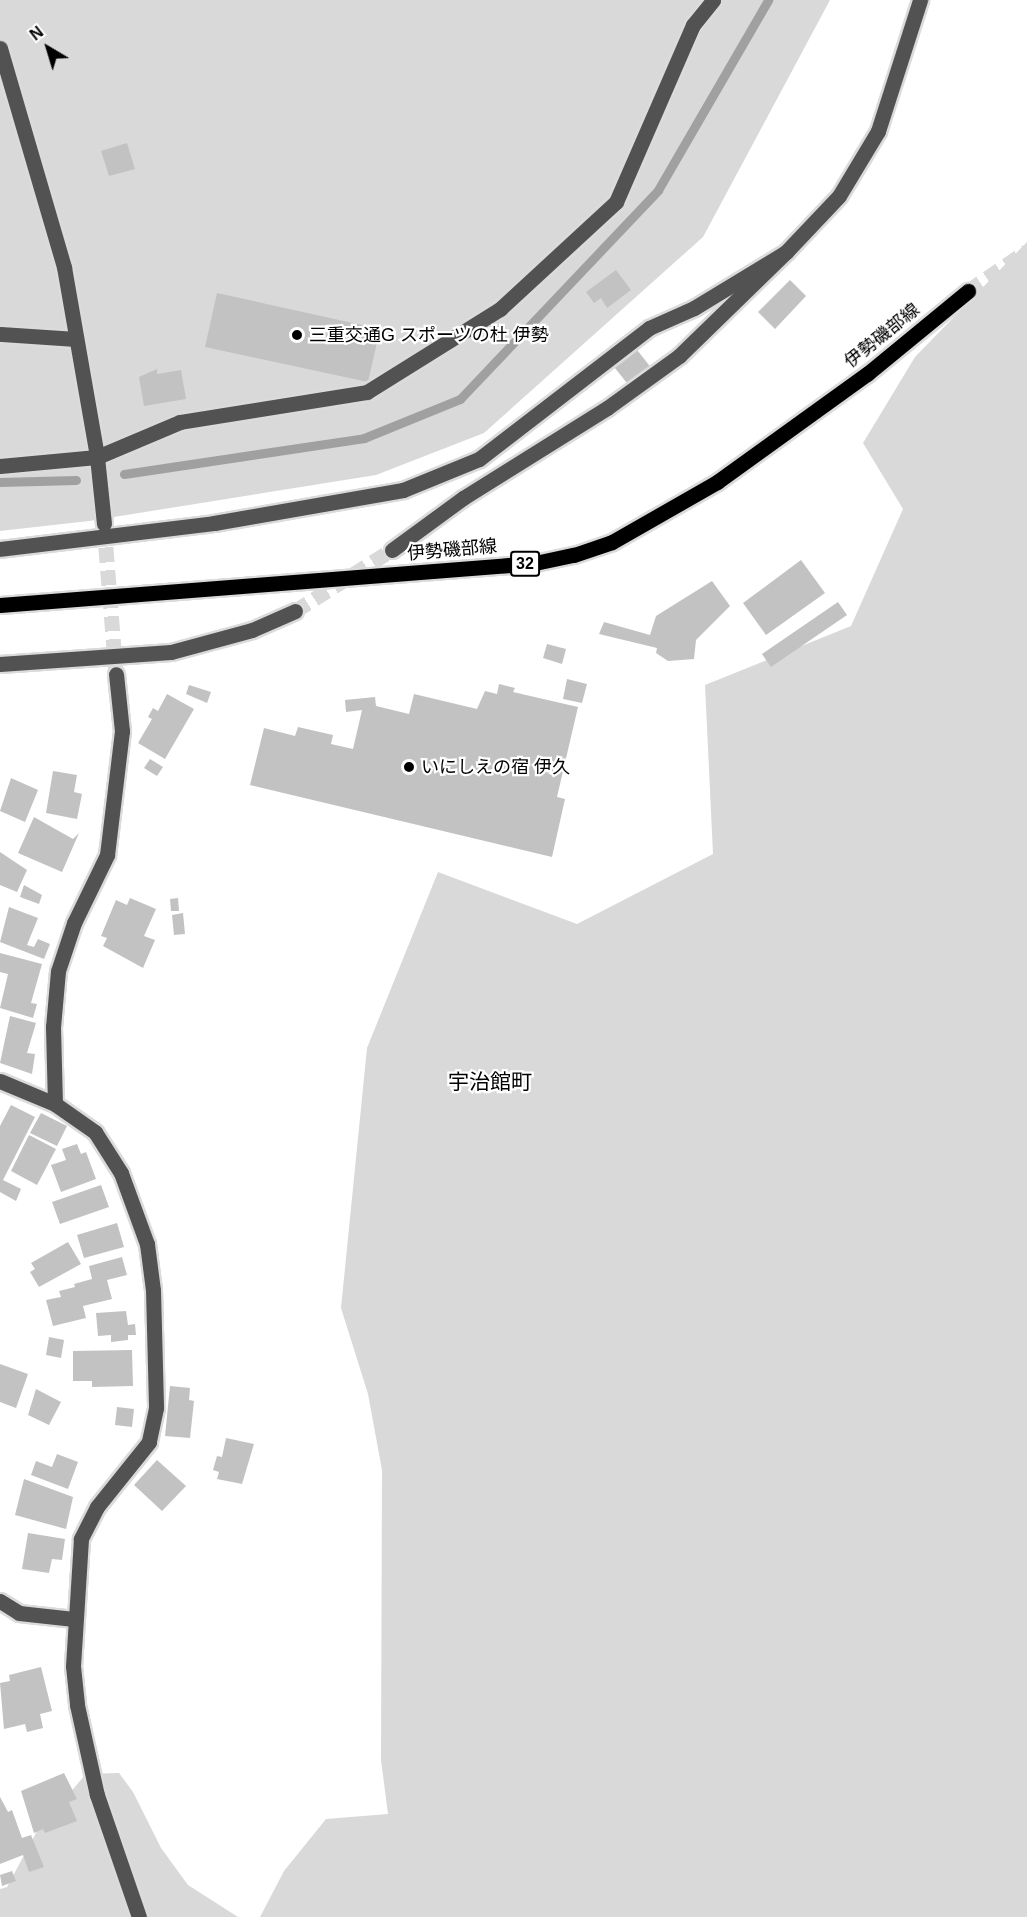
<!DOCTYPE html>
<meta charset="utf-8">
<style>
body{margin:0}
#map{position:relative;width:1027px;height:1917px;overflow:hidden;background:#fff;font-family:Helvetica,"Noto Sans JP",sans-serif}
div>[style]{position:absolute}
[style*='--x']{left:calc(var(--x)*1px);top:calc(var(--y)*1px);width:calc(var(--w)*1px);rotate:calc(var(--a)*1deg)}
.green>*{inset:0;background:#d9d9d9}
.stream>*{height:9px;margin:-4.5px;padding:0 4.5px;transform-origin:4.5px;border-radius:4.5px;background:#a0a0a0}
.building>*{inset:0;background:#c2c2c2}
.minor-tunnel>*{height:15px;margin-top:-7.5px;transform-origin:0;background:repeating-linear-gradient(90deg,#d9d9d9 0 15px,transparent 0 23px)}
.major-tunnel>*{height:15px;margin-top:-7.5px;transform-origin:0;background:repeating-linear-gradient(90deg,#d9d9d9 0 15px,transparent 0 23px)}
.roads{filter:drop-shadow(2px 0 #dbdbdb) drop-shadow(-2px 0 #dbdbdb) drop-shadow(0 2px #dbdbdb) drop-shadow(0 -2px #dbdbdb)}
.minor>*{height:15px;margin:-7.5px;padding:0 7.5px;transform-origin:7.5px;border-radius:7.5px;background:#525252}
.major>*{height:15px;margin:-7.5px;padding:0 7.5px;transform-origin:7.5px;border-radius:7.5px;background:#000}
.dots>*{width:16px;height:16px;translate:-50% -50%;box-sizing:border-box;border:3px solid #fff;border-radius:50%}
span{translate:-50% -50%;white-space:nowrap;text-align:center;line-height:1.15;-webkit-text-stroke:4.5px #fff;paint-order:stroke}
.shield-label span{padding:2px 4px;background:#fff;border:2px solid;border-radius:4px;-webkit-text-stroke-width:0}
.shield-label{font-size:16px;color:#000;font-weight:700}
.poi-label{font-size:18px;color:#000}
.left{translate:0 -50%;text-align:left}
.street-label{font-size:18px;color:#000}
.quarter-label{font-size:21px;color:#000}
.north{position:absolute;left:18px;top:18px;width:60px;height:60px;-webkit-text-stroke:4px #fff;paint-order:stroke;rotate:322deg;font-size:16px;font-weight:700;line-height:24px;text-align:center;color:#000}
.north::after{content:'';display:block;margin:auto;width:21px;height:27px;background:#000;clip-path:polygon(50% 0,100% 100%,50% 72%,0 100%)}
</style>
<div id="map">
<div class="green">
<div style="clip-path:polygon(0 0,830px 0,703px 237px,484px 433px,376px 475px,89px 521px,0 531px)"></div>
<div style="clip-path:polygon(1027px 242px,1027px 1917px,260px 1917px,284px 1871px,326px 1819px,388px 1814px,381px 1760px,382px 1470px,368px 1394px,341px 1308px,367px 1048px,438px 872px,577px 924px,713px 854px,705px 685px,851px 626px,903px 509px,863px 443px,915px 357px)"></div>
<div style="clip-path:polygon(119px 1773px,133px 1792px,161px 1848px,188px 1885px,238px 1917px,0 1917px,0 1889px,7px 1887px,37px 1831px,86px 1774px)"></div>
</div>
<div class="stream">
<div style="--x:124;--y:474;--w:243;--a:-8.5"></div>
<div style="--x:364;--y:438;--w:104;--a:-22.1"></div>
<div style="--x:460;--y:399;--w:288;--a:-46.5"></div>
<div style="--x:658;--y:190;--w:220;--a:-59.9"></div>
<div style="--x:0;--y:482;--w:76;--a:-1.5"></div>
</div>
<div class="building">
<div style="clip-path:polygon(127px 143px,135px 169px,109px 176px,101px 151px)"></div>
<div style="clip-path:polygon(616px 270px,631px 290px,607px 308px,601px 298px,594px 303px,586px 292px)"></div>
<div style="clip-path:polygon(790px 280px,806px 296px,775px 329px,758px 312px)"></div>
<div style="clip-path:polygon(217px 293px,380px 329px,368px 382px,205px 347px)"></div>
<div style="clip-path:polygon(630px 341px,660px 379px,638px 397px,607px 358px)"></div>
<div style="clip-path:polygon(157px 369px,157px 374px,181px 370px,186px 399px,144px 406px,139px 377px)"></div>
<div style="clip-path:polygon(801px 560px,825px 593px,766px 635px,743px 603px)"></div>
<div style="clip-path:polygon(712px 581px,730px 606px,696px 640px,694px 659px,668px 661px,656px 653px,657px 648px,599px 634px,604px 622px,650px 635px,656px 616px)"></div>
<div style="clip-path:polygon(838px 602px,847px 615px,771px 667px,762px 654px)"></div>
<div style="clip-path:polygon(547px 644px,566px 649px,562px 664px,543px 658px)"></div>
<div style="clip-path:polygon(567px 679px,587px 684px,582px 703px,563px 699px)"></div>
<div style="clip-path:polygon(499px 684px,515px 688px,513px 692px,578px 707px,557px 797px,565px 799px,552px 857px,250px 785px,264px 728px,295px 736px,298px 727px,333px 735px,331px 744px,353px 749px,362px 710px,346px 712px,345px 700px,375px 697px,376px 706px,409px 714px,414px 694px,477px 709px,485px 691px,497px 694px)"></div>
<div style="clip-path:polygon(189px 685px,211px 692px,207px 703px,186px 694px)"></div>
<div style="clip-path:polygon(167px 694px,194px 709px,165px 759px,138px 743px,152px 719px,148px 717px,153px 708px,158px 711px)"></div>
<div style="clip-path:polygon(150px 759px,163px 767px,157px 776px,144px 768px)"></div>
<div style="clip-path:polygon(53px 771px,77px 775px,74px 792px,82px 794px,77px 819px,46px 813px)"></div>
<div style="clip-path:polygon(11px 778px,38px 790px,25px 822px,0 811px)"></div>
<div style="clip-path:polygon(34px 817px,73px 839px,79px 833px,62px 872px,18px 853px)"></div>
<div style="clip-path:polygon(0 852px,27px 870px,17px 892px,0 885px)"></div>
<div style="clip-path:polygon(24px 885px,42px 895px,39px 904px,20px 897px)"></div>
<div style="clip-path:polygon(130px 898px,156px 909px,144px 936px,155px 940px,143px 968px,103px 946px,107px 938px,101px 936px,116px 900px,127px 905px)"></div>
<div style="clip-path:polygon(178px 898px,179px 911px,171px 911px,170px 899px)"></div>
<div style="clip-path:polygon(9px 907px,38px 918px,27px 945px,34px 947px,38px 939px,50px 944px,44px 959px,0 942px)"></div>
<div style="clip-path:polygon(183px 913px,185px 934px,174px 935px,172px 915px)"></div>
<div style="clip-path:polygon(0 953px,42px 964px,31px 1003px,37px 1004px,33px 1018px,0 1008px,8px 974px,0 972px)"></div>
<div style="clip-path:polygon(10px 1016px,36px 1023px,27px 1053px,35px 1054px,32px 1074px,0 1063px)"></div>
<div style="clip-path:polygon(11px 1105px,35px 1117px,3px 1180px,21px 1189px,16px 1201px,0 1192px,0 1126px)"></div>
<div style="clip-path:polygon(41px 1113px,67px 1126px,57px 1146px,30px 1133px)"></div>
<div style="clip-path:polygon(29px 1135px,56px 1149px,37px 1185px,11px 1171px)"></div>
<div style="clip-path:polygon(77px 1144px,81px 1154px,86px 1152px,96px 1179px,61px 1192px,51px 1165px,66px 1160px,62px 1149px)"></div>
<div style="clip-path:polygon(101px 1185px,109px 1207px,60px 1224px,52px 1202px)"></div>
<div style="clip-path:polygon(117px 1223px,124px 1247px,84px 1258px,77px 1235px)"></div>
<div style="clip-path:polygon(68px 1242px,81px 1264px,39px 1287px,30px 1272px,35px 1269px,31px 1263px)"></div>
<div style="clip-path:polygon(122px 1257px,127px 1275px,107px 1280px,112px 1299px,83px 1306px,86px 1318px,53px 1326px,46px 1300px,61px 1297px,59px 1291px,75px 1287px,74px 1284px,92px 1279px,89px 1266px)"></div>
<div style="clip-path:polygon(126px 1311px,128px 1325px,135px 1324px,136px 1335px,128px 1335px,128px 1340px,111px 1342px,111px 1335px,98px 1336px,96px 1313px)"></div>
<div style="clip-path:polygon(49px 1337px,64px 1340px,61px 1358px,46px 1355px)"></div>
<div style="clip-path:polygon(132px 1350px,133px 1386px,92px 1387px,92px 1381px,73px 1381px,73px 1351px)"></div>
<div style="clip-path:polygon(0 1364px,28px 1374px,16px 1408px,0 1402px)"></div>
<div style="clip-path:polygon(170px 1386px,190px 1388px,189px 1400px,194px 1401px,190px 1438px,165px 1436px)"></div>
<div style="clip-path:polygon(36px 1389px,61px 1402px,49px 1425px,28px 1415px)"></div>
<div style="clip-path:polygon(117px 1407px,134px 1409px,132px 1427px,115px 1425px)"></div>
<div style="clip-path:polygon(226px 1438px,254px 1444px,242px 1484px,217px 1479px,219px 1472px,213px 1470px,217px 1456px,222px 1457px)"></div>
<div style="clip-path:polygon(57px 1454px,78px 1462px,68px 1489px,31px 1475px,36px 1461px,52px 1467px)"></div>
<div style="clip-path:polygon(157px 1460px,186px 1486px,162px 1511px,134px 1485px)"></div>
<div style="clip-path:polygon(24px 1479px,73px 1497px,66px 1529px,15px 1515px)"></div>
<div style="clip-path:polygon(28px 1533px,65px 1539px,62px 1560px,52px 1559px,49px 1573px,22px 1569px)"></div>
<div style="clip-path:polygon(41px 1667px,52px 1711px,40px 1714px,43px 1728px,27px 1732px,25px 1724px,4px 1729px,0 1683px,10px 1681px,9px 1675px)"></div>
<div style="clip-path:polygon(64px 1773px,77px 1799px,69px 1802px,77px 1821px,45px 1833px,43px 1829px,34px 1833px,21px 1791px)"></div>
<div style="clip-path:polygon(0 1797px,8px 1812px,12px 1810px,22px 1838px,31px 1835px,44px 1867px,29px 1872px,23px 1855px,0 1864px)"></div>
<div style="clip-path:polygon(12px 1871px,16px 1881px,2px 1886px,0 1875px)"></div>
</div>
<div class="minor-tunnel">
<div style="--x:104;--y:524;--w:150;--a:85.4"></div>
<div style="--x:295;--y:611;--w:115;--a:-32.2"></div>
</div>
<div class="major-tunnel">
<div style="--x:968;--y:291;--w:71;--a:-34.1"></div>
</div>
<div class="roads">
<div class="minor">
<div style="--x:0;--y:48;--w:228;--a:73.7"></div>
<div style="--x:64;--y:267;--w:193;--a:80.1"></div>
<div style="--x:97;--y:457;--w:67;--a:84"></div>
<div style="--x:0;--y:334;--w:76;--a:3.8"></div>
<div style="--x:0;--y:466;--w:97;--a:-5.3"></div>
<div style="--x:97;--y:457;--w:90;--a:-22.9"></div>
<div style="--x:180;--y:422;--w:189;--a:-9.1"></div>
<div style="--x:367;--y:392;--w:157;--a:-32"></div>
<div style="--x:500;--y:309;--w:158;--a:-42.7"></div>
<div style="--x:616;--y:202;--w:193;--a:-66.5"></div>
<div style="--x:693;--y:25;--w:32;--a:-51"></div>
<div style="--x:0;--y:549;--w:216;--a:-6.9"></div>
<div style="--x:214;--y:523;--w:192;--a:-9.9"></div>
<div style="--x:403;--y:490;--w:82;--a:-22.2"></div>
<div style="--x:479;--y:459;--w:215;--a:-37.6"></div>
<div style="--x:649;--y:328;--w:49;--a:-24"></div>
<div style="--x:694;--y:308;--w:108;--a:-31.3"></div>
<div style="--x:392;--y:550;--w:88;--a:-36.2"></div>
<div style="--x:463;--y:498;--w:170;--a:-32"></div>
<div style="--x:607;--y:408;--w:89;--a:-35.8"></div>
<div style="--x:679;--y:356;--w:149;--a:-44.2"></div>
<div style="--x:786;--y:252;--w:77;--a:-46.6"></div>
<div style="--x:839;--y:196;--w:76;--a:-59"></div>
<div style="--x:878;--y:131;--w:138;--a:-72.2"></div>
<div style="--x:0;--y:664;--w:171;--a:-4"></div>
<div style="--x:171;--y:652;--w:84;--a:-15.2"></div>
<div style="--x:252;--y:630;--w:47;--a:-23.8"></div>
<div style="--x:0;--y:1081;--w:60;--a:22.7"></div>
<div style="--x:55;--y:1104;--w:49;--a:35"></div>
<div style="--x:95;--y:1132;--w:49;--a:57.6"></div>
<div style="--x:121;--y:1173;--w:76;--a:69.9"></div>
<div style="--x:147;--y:1244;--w:46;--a:82.6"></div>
<div style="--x:153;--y:1290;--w:118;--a:88.5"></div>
<div style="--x:156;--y:1408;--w:35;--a:102"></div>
<div style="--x:149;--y:1442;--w:83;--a:128.7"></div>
<div style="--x:97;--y:1507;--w:36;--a:117"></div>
<div style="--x:81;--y:1539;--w:127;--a:93.6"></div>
<div style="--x:73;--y:1666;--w:39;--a:84"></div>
<div style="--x:77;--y:1705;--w:92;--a:77.5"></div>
<div style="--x:97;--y:1795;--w:129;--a:71"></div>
<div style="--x:55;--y:1104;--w:77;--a:-91.5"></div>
<div style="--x:53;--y:1027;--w:56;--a:-84.9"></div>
<div style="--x:58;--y:971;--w:51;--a:-71.6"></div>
<div style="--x:74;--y:923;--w:76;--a:-64.1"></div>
<div style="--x:107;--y:855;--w:125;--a:-83.1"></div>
<div style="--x:122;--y:731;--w:57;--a:-96"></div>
<div style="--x:0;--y:1601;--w:22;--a:32"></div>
<div style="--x:19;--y:1613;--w:55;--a:6.2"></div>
</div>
<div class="major">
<div style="--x:0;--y:605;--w:537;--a:-4.49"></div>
<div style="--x:535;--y:563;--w:40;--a:-12"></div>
<div style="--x:574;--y:555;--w:40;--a:-18.9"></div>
<div style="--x:612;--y:542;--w:121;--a:-29.7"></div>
<div style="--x:717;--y:482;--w:185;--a:-35.8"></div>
<div style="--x:867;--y:374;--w:131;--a:-39.4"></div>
</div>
</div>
<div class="dots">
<div style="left:297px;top:335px;background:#000"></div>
<div style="left:409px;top:767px;background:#000"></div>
</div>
<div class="shield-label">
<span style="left:525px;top:564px">32</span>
</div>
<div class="poi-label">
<span class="left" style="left:309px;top:335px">三重交通G スポーツの杜 伊勢</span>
<span class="left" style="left:421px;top:767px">いにしえの宿 伊久</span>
</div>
<div class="street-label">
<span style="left:882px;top:336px;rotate:-39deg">伊勢磯部線</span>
<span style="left:452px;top:550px;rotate:-5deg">伊勢磯部線</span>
</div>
<div class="quarter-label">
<span style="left:490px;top:1082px">宇治館町</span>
</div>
<div class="north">N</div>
</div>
